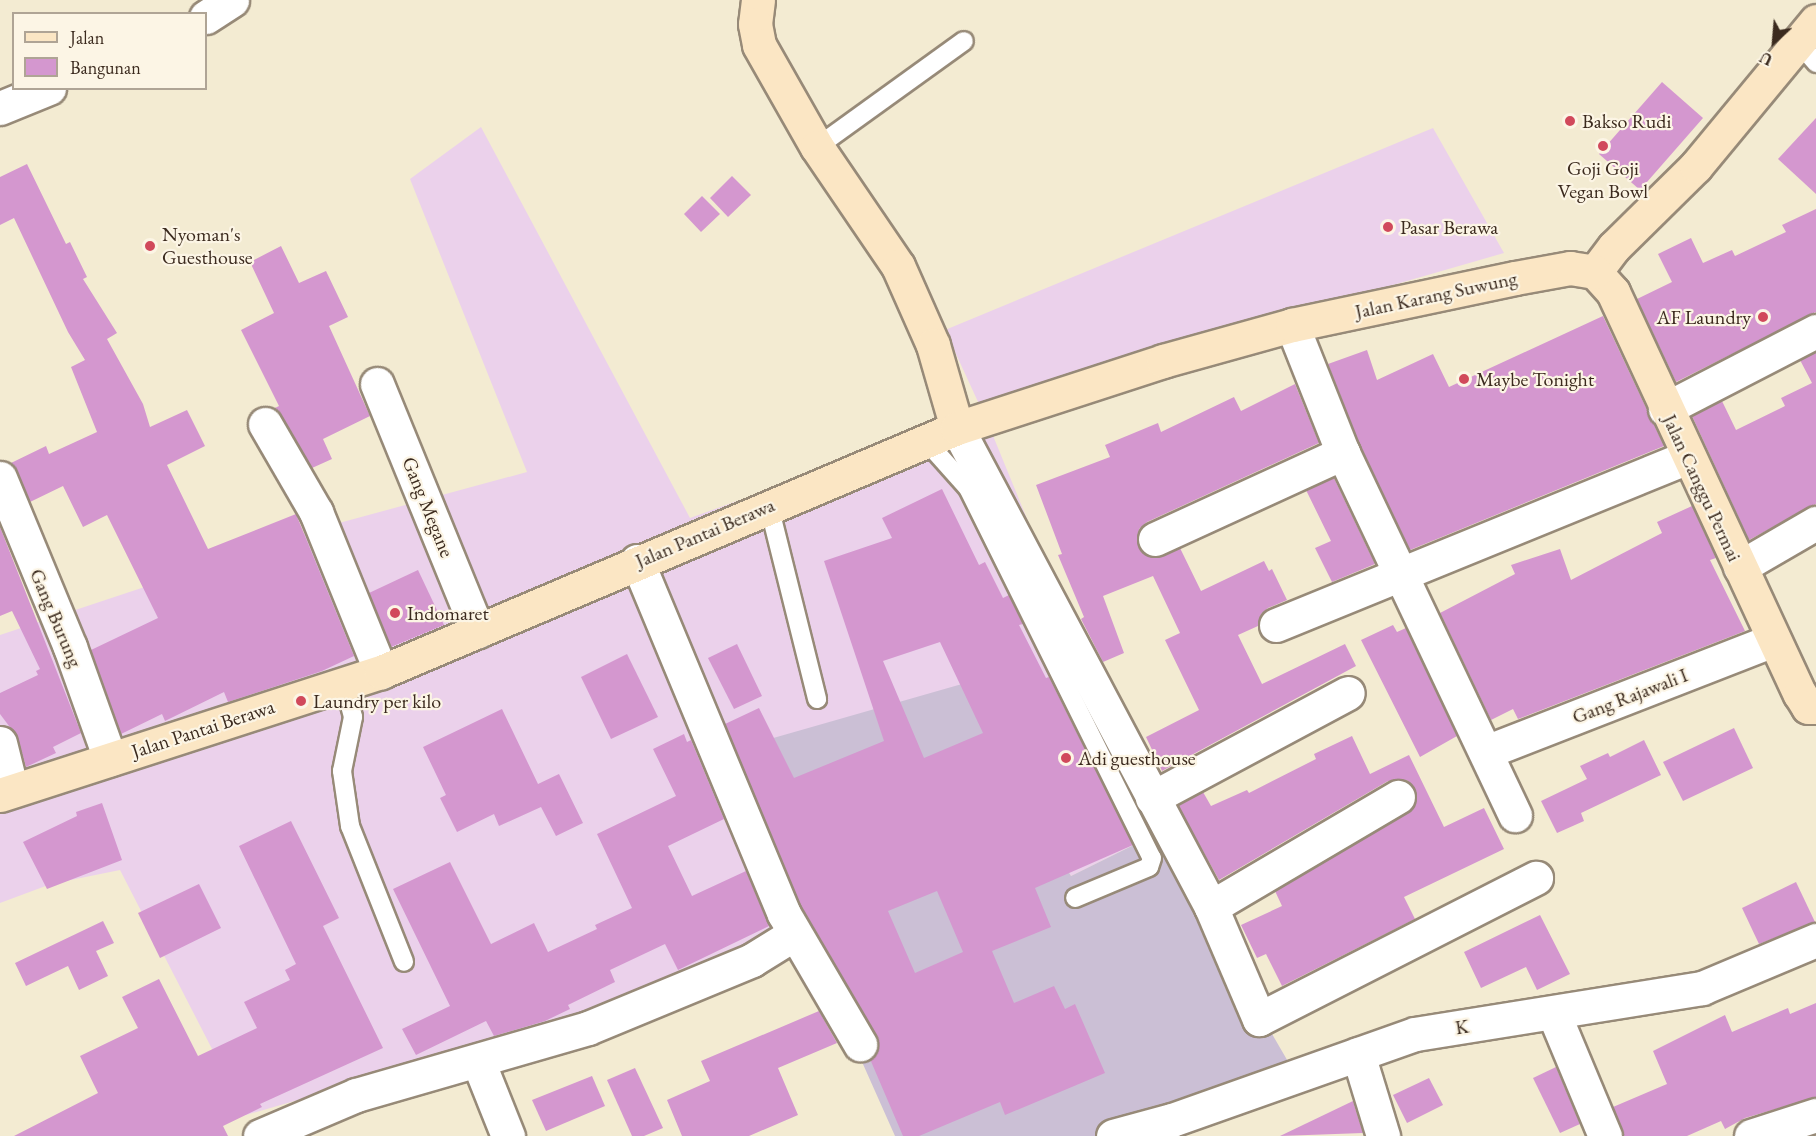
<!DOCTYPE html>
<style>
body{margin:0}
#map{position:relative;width:1816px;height:1136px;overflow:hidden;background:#f3ebd2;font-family:"EB Garamond",serif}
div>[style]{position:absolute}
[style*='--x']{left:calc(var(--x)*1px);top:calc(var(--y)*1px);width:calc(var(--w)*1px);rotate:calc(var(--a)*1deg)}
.built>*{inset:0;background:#ebd1eb}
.industrial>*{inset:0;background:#cbbfd5}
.building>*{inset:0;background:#d497cf}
.roads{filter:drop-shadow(2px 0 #978a78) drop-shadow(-2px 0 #978a78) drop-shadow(0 2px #978a78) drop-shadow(0 -2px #978a78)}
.lane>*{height:18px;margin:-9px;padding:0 9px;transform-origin:9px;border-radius:9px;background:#fff}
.street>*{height:33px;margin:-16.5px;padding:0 16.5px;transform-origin:16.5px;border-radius:16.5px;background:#fff}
.secondary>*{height:33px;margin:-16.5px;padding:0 16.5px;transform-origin:16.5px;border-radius:16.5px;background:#fbe6c4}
.dots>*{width:16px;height:16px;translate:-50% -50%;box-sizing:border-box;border:3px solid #fcf5e5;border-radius:50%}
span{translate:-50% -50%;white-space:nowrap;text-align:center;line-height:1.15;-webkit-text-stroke:4.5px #fcf5e5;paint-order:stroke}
.poi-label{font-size:20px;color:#3b2a1e}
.left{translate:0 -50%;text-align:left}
.right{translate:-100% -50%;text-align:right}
.street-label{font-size:20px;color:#3b2a1e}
.legend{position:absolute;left:12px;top:12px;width:195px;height:78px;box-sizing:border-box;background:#fcf5e5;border:2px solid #afa495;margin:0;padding:8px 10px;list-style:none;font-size:18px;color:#3b2a1e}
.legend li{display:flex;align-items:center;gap:12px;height:30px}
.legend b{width:30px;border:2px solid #afa495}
.north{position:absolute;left:1744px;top:12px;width:60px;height:60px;-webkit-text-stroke:4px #fcf5e5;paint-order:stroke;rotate:206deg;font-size:16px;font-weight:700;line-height:24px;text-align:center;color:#3b2a1e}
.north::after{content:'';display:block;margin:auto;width:21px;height:27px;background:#3b2a1e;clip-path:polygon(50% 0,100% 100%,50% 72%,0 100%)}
</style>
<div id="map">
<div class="built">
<div style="clip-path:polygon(481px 127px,690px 518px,876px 451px,979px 404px,945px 330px,1433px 128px,1504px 253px,980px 404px,1156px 834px,1071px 876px,962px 684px,801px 928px,556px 1025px,246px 1115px,120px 870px,51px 884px,0 903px,0 635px,328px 526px,527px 472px,410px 179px)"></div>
</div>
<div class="industrial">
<div style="clip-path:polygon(962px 684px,1071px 876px,1156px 834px,1297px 1077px,1096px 1129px,1097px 1136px,895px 1136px,724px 752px)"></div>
</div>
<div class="building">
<div style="clip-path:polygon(1662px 82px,1703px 118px,1640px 190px,1599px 154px)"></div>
<div style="clip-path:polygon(1816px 118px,1816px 194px,1778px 159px)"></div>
<div style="clip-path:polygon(27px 164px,66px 244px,70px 242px,87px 277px,83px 279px,117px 333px,107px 339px,143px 404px,150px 427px,187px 410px,205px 446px,167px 465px,208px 549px,296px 514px,354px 656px,322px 671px,228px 702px,224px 692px,165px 721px,162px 714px,121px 734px,91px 650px,158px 618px,107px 515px,83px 527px,63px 486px,30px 502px,11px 463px,46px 446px,49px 454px,97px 432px,71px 367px,85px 360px,68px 332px,14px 218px,0 225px,0 177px)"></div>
<div style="clip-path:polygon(732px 176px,751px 195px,728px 217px,710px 198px)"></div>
<div style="clip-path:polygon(702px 196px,720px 214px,701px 232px,684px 214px)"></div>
<div style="clip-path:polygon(1816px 209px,1816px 312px,1676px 382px,1637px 299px,1672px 282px,1658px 254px,1691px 238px,1703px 263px,1732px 250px,1735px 256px,1786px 232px,1782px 225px)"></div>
<div style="clip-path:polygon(281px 246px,299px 283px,326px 271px,348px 317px,329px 326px,370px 416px,323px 439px,332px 459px,312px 468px,275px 408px,279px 406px,241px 330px,274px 313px,250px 262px)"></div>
<div style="clip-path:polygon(1603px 316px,1664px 446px,1410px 550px,1360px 446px,1328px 364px,1367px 350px,1377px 380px,1433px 354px,1449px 387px)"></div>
<div style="clip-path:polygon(1816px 352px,1816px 504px,1749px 540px,1692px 416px,1722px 401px,1736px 430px,1785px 406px,1781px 398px,1812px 383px,1800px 360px)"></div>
<div style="clip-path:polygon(1295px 384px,1319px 443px,1147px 522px,1139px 529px,1138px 546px,1154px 558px,1180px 548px,1201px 591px,1264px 561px,1269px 571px,1272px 569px,1287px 600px,1268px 608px,1261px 614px,1258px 626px,1238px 635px,1262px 684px,1345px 644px,1356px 666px,1162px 771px,1146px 737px,1199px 710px,1165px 640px,1180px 633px,1153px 576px,1103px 596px,1124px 653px,1103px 662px,1081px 619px,1084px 617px,1058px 555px,1062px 554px,1036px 485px,1110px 457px,1105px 445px,1158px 423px,1161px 432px,1234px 397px,1241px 411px)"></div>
<div style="clip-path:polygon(1334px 478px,1375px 564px,1332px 582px,1315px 548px,1331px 541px,1306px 490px)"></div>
<div style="clip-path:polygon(evenodd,942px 489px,979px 565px,985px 562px,1003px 598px,1009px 595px,1023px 624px,1019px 625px,1046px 678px,1049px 677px,1133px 845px,1035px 888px,1051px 927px,992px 951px,1014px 1003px,1054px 986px,1065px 1009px,1075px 1004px,1105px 1073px,1005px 1115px,1000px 1102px,919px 1136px,903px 1136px,870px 1059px,879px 1044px,876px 1035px,801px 906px,725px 724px,759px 708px,794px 778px,884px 741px,824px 561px,892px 538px,882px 518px,942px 489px,940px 642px,983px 733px,924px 758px,883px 661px,940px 642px,942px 489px,937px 891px,963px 952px,915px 973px,888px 911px,937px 891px)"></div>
<div style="clip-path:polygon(1692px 506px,1716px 558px,1710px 560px,1745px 631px,1518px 719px,1513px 709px,1491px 720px,1440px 613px,1515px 574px,1511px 565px,1560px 549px,1571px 580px,1662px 533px,1657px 522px)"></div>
<div style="clip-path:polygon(0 527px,81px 733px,53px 747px,56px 753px,26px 767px,18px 738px,0 714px,0 693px,38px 675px,36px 671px,40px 669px,12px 611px,0 616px)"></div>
<div style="clip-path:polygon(418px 570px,444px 625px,391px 647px,369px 593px)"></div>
<div style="clip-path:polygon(1393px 625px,1397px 632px,1406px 628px,1457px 736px,1420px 757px,1361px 640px)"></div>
<div style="clip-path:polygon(737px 644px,762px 696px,734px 709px,708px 658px)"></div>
<div style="clip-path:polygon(627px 654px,658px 717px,611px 739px,581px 677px)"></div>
<div style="clip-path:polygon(502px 709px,538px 784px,559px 774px,583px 823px,556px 836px,541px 807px,499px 826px,494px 814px,457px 832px,440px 798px,446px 795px,423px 747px)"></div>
<div style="clip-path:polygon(1734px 728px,1753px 768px,1683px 801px,1663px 762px)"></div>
<div style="clip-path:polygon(684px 734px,687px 742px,691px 740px,724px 819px,668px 846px,692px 896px,746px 871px,769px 926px,678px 970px,665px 944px,610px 970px,615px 982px,568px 1005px,570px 1009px,545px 1021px,494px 1036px,486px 1021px,416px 1055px,402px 1029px,450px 1006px,393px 889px,450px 862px,491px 944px,534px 923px,548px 952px,597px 929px,595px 925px,632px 908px,597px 834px,676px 796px,653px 749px)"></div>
<div style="clip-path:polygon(1352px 736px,1370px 774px,1409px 755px,1444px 827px,1484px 808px,1504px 849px,1404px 897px,1415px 919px,1282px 986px,1266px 954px,1257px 958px,1241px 925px,1282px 906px,1275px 891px,1408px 813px,1417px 797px,1414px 788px,1407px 780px,1388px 781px,1219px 880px,1178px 806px,1203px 792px,1211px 806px,1247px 790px,1249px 793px,1316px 759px,1314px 754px)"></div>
<div style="clip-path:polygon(1644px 740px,1661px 775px,1581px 813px,1584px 821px,1557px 833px,1541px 801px,1587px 779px,1580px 766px,1608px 753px,1610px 757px)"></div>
<div style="clip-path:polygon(102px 803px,122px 860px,47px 889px,23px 842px,77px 816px,76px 812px)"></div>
<div style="clip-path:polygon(291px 821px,339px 918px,323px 926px,383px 1048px,260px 1104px,262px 1107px,223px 1126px,228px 1136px,14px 1136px,98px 1093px,80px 1056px,138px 1028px,122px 997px,159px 979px,198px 1056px,257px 1028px,244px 1002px,290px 980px,285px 970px,296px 964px,239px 846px)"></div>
<div style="clip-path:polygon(1796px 882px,1815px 922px,1759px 944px,1742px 908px)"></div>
<div style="clip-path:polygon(199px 884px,221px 928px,160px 958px,138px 913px)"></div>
<div style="clip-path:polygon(1540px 915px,1570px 974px,1537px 990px,1526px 967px,1481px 988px,1464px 952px)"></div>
<div style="clip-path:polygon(103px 921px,114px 943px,96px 951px,108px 976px,79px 990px,68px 966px,26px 986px,15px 963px)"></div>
<div style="clip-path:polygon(1816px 1003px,1816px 1097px,1745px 1118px,1725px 1129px,1721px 1121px,1687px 1136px,1623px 1136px,1613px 1107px,1667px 1084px,1653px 1051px,1725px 1015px,1732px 1032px,1788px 1008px,1790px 1014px)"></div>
<div style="clip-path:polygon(819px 1011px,837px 1043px,778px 1068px,798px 1115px,749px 1136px,682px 1136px,667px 1100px,710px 1081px,701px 1061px)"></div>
<div style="clip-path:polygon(1556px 1067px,1580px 1124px,1560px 1133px,1533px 1078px)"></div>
<div style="clip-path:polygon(635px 1068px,663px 1128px,644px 1136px,632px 1136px,607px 1080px)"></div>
<div style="clip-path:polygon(592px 1076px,605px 1106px,546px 1131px,532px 1100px)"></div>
<div style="clip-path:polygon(1429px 1078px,1443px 1105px,1407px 1123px,1393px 1095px)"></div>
<div style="clip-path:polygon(1353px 1101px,1363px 1133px,1280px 1136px)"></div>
</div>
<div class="roads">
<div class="lane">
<div style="--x:1798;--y:42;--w:28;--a:49"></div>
<div style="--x:817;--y:147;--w:181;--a:-35.8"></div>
<div style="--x:926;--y:441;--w:63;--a:48.2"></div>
<div style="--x:968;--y:488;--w:413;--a:63.6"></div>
<div style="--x:1152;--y:858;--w:9;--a:108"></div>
<div style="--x:1149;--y:867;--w:80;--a:157.3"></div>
<div style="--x:769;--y:506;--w:199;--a:76"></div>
<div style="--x:344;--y:683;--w:35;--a:75"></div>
<div style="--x:353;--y:717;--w:55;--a:101.5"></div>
<div style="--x:342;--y:771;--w:56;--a:81.7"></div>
<div style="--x:350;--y:826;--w:146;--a:68.3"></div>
</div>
<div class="street">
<div style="--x:206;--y:17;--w:31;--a:-33"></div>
<div style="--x:0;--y:108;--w:53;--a:-22.2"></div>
<div style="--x:1292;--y:325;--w:138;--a:68.3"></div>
<div style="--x:1343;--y:453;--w:401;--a:64.6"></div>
<div style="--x:377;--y:384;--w:267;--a:67.8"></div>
<div style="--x:1665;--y:409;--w:170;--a:-27.3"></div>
<div style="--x:265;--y:424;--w:102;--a:59.9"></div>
<div style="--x:316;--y:512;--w:173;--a:67.9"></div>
<div style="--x:957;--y:428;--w:542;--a:62.06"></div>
<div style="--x:1211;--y:907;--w:122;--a:66.8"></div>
<div style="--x:1259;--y:1019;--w:311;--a:-27"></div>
<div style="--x:0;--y:478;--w:183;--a:67.5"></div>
<div style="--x:70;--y:647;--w:119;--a:70.3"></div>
<div style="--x:1155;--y:539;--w:207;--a:-24.6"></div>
<div style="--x:637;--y:561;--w:382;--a:67.4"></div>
<div style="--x:784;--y:914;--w:151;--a:59.7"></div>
<div style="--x:1740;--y:567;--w:88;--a:-30.1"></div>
<div style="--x:1276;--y:625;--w:445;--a:-22.2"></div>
<div style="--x:0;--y:743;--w:49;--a:76"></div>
<div style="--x:1486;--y:752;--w:308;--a:-21.3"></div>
<div style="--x:1152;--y:798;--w:222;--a:-28.2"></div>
<div style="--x:1211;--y:907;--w:217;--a:-30.5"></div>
<div style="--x:1554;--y:1014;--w:132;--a:67.3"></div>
<div style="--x:1358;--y:1054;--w:86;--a:73"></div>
<div style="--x:478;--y:1061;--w:81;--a:68.2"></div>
<div style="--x:260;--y:1136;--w:104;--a:-23.1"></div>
<div style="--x:356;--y:1095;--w:241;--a:-16.1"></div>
<div style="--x:588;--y:1028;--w:178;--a:-22.5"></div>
<div style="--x:752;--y:960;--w:49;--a:-31.8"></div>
<div style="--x:1113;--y:1136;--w:61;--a:-15.2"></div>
<div style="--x:1172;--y:1120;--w:258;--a:-19.5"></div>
<div style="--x:1415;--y:1034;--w:291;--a:-9.1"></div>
<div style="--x:1702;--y:988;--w:124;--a:-22.8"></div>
<div style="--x:1751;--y:1136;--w:68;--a:-17.9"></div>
</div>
<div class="secondary">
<div style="--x:758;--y:0;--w:24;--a:97"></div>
<div style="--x:755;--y:24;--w:21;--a:79"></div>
<div style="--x:759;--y:45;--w:117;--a:60.4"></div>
<div style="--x:817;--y:147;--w:144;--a:55.8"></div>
<div style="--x:898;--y:266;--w:86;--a:66.1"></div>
<div style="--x:933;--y:345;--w:86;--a:73.9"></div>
<div style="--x:1595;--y:272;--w:27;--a:48"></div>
<div style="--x:1613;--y:292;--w:443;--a:65.1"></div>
<div style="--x:1800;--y:694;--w:15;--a:58"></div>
<div style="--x:1808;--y:707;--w:8;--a:0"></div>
<div style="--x:1595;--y:272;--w:31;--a:-53"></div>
<div style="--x:1614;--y:247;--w:115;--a:-44.6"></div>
<div style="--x:1696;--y:166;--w:188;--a:-50.4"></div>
<div style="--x:0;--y:795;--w:400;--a:-17.9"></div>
<div style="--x:381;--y:672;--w:626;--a:-22.96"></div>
<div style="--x:957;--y:428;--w:217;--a:-18"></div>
<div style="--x:1163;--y:361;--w:134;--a:-15.6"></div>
<div style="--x:1292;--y:325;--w:228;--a:-11.9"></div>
<div style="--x:1515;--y:278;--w:56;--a:-10.3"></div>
<div style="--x:1570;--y:268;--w:25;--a:9"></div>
</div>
</div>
<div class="dots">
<div style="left:1570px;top:121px;background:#d1495b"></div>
<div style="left:1603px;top:146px;background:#d1495b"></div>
<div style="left:1388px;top:227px;background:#d1495b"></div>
<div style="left:150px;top:246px;background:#d1495b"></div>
<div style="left:1763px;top:317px;background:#d1495b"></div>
<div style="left:1464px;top:379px;background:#d1495b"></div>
<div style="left:395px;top:613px;background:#d1495b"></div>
<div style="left:301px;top:701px;background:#d1495b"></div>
<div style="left:1066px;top:758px;background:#d1495b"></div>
</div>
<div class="poi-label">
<span class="left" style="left:1582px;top:121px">Bakso Rudi</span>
<span style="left:1603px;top:180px">Goji Goji<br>Vegan Bowl</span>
<span class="left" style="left:1400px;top:227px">Pasar Berawa</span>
<span class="left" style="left:162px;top:246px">Nyoman's<br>Guesthouse</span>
<span class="right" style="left:1751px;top:317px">AF Laundry</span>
<span class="left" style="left:1476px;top:379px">Maybe Tonight</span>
<span class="left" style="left:407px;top:613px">Indomaret</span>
<span class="left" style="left:313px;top:701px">Laundry per kilo</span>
<span class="left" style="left:1078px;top:758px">Adi guesthouse</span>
</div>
<div class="street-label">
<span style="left:1436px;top:295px;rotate:-12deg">Jalan Karang Suwung</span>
<span style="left:1702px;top:488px;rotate:65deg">Jalan Canggu Permai</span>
<span style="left:428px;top:507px;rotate:68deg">Gang Megane</span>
<span style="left:705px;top:533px;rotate:-23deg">Jalan Pantai Berawa</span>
<span style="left:56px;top:618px;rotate:67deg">Gang Burung</span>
<span style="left:1630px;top:696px;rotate:-21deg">Gang Rajawali I</span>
<span style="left:203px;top:729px;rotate:-18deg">Jalan Pantai Berawa</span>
<span style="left:1462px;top:1027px;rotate:-9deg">K</span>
</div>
<ul class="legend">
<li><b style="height:8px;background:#fbe6c4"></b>Jalan</li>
<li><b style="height:16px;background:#d497cf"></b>Bangunan</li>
</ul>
<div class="north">U</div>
</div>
